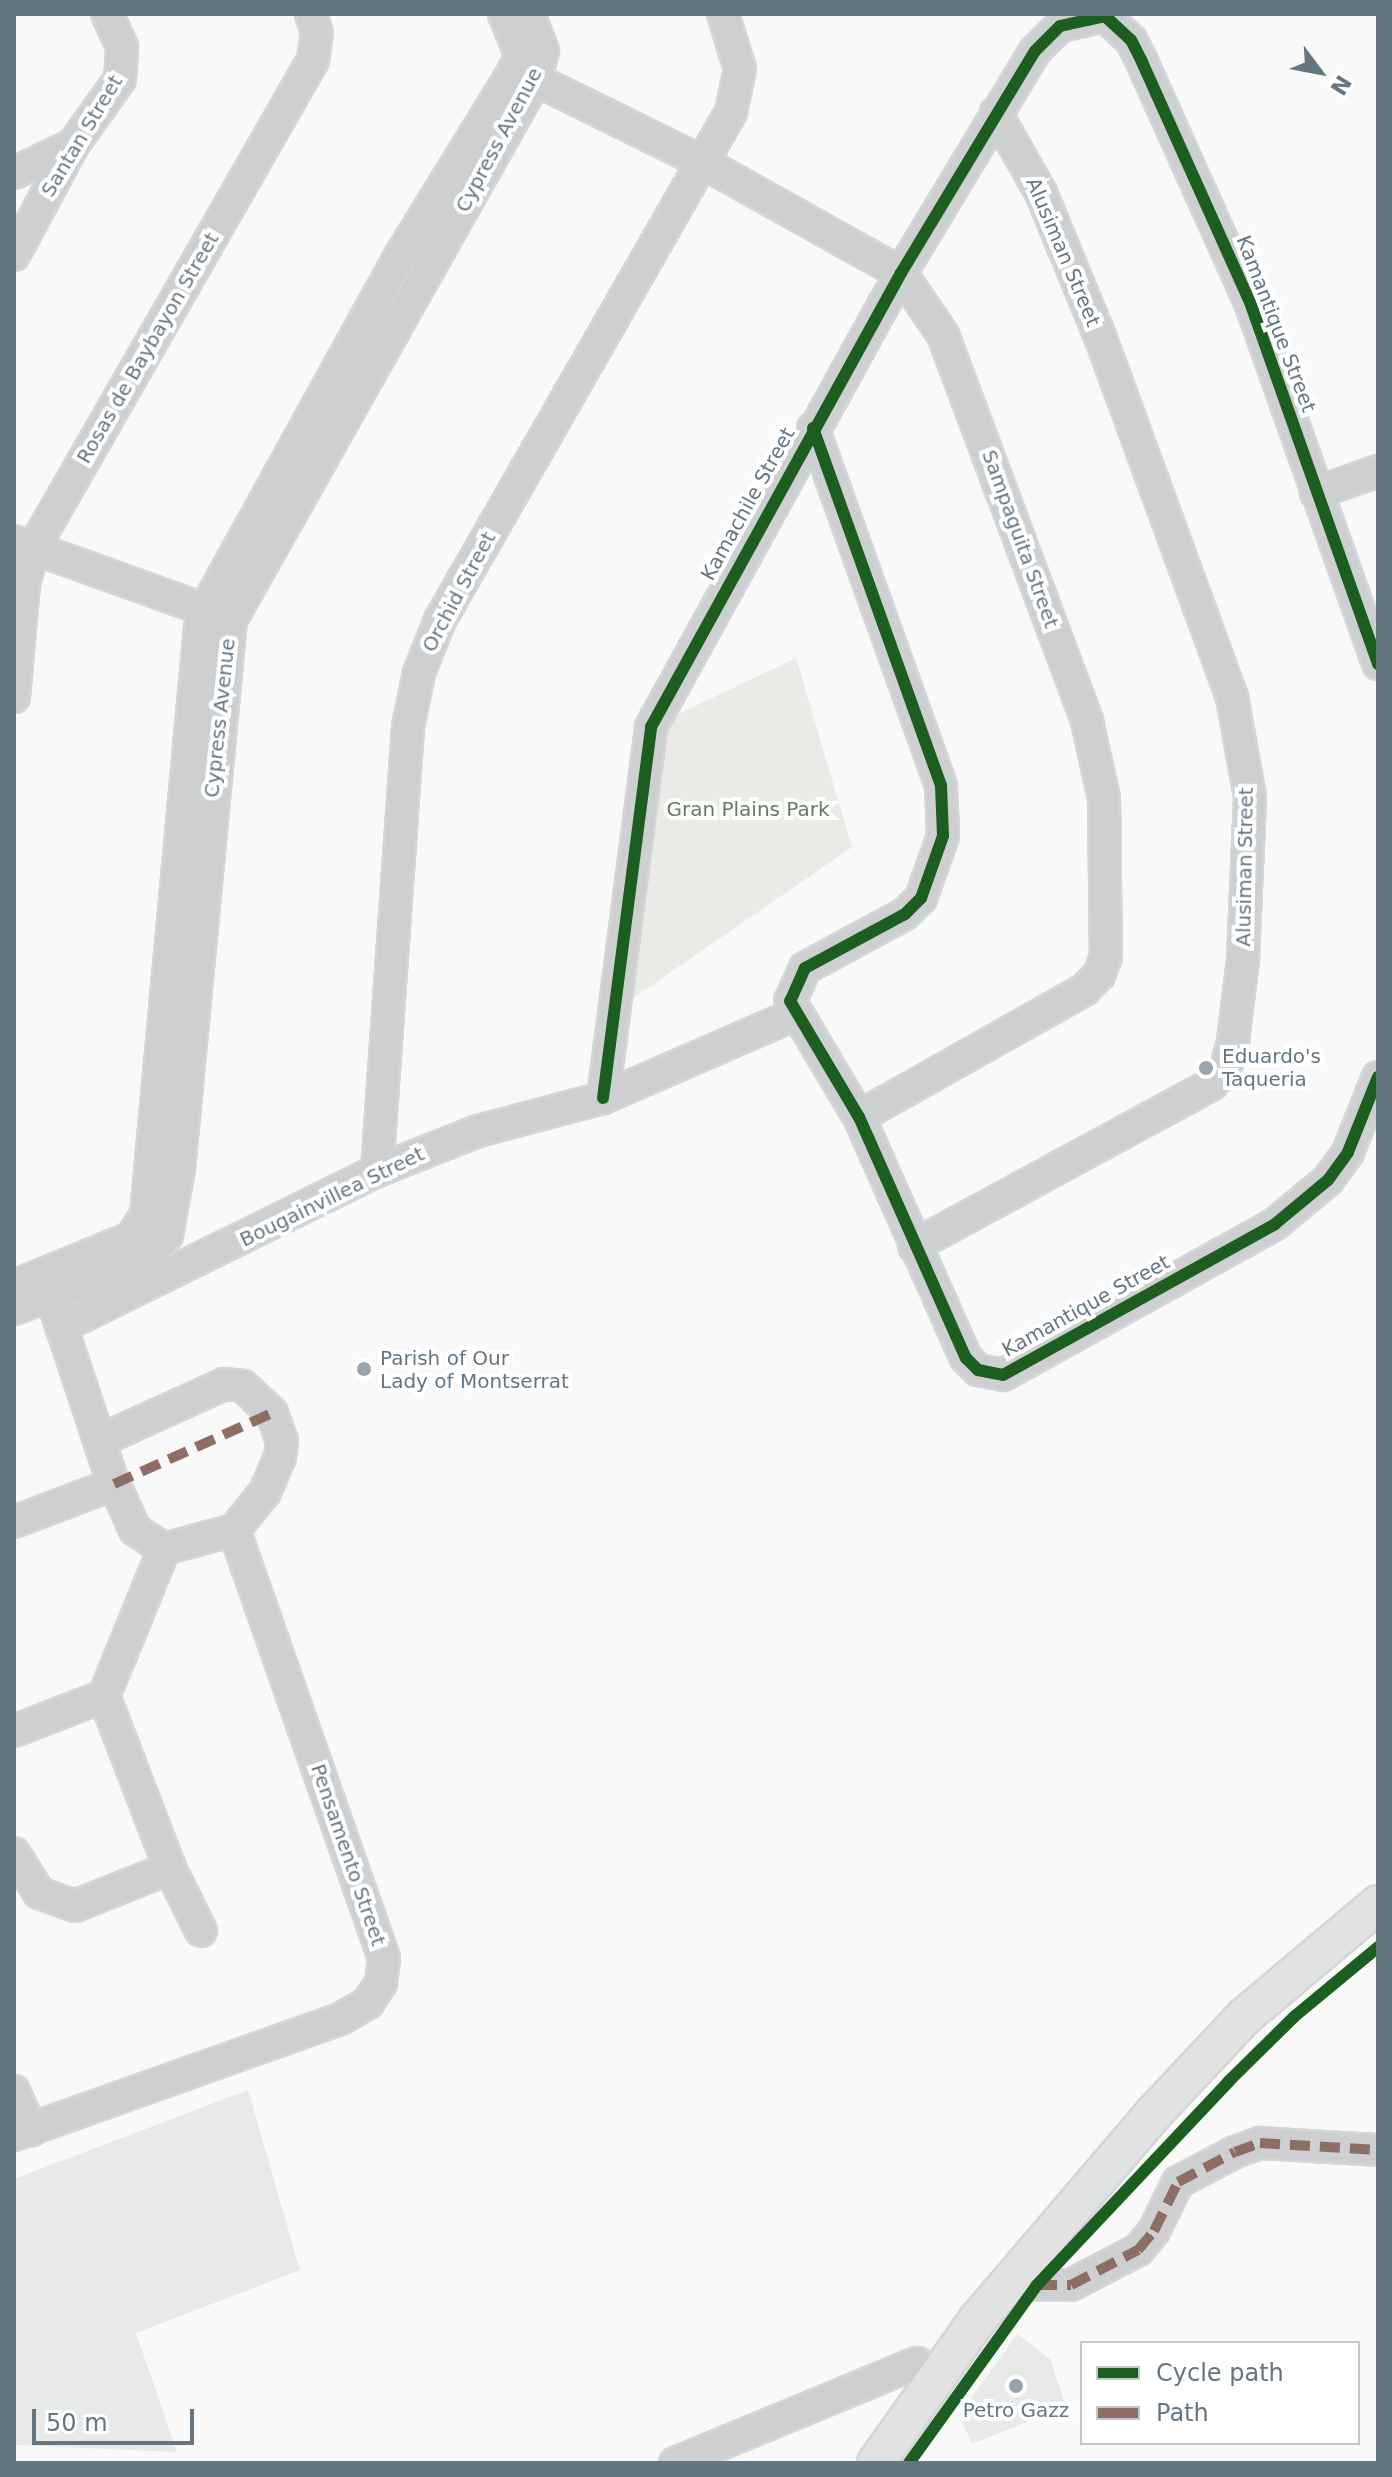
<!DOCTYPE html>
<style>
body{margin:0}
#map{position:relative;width:1392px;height:2477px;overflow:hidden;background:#f9f9f9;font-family:"DejaVu Sans",sans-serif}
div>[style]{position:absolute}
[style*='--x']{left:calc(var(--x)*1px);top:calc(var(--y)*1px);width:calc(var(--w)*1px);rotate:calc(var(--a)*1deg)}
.built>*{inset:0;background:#e8e9e9}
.green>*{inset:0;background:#e8ebe6}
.roads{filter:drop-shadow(2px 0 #d5d6d7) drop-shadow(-2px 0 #d5d6d7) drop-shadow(0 2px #d5d6d7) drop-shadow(0 -2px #d5d6d7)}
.minor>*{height:30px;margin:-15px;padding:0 15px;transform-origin:15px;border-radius:15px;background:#cecfd0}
.major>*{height:36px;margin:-18px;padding:0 18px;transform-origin:18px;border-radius:18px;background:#e1e2e2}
.quiet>*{height:10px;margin-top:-5px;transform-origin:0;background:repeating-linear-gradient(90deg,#8d6e63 0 20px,transparent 0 30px)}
.cycleway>*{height:12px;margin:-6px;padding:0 6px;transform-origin:6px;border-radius:6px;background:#1b5e20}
.dots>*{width:22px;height:22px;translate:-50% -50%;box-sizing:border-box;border:4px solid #fff;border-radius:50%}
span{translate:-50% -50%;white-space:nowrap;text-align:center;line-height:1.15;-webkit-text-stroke:8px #fff;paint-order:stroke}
.street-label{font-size:20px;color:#657683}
.park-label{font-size:20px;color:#687a64}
.poi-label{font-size:20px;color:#657683}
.left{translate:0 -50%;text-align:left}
.frame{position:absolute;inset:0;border:16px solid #657683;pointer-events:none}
.legend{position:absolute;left:1080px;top:2341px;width:280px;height:104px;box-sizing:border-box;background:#fff;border:2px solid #c1c8cd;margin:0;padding:10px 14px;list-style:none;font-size:24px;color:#657683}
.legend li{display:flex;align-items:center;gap:16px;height:40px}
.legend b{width:40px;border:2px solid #c1c8cd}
.north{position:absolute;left:1280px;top:32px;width:80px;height:80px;-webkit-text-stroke:6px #fff;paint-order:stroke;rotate:122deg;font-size:22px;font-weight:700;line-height:32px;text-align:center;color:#657683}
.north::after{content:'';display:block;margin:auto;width:28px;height:36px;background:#657683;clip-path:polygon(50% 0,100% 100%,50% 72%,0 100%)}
.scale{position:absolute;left:32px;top:2409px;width:162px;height:36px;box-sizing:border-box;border:4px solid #657683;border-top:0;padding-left:10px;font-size:24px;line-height:28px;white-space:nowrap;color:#657683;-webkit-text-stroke:6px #fff;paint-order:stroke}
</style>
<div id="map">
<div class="built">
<div style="clip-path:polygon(248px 2090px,300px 2270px,136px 2333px,177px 2452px,14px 2445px,14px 2179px)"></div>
<div style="clip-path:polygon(1017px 2334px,1050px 2359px,1066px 2406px,972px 2444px,959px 2415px)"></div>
</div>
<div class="green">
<div style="clip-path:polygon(796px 658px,852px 847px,629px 1001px,668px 719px)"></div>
</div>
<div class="roads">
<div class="minor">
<div style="--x:514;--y:69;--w:210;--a:26.3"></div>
<div style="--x:702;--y:162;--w:228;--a:29.2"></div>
<div style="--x:901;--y:273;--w:75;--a:55.9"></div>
<div style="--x:943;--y:335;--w:412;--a:69.5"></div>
<div style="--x:1087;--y:721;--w:79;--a:77.6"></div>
<div style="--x:1104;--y:798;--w:158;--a:89.3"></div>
<div style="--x:1106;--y:956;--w:20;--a:110"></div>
<div style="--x:1099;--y:975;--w:21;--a:135"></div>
<div style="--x:1084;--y:990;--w:258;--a:150.6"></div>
<div style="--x:14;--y:173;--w:65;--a:-25.4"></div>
<div style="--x:14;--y:255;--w:125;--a:-61.8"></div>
<div style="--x:73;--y:145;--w:81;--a:-54.5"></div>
<div style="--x:120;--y:79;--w:32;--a:-86"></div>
<div style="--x:122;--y:47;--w:36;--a:-114"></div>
<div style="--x:813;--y:428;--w:380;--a:70.3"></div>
<div style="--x:941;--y:786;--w:50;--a:87.7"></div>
<div style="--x:943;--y:836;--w:66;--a:109.5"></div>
<div style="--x:921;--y:898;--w:23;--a:135"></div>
<div style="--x:905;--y:914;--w:114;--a:151.6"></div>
<div style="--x:805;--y:968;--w:36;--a:114"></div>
<div style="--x:790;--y:1001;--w:135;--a:59.3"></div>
<div style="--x:859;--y:1117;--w:264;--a:66.1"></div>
<div style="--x:966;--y:1358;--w:17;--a:45"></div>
<div style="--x:978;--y:1370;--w:25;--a:11"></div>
<div style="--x:1003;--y:1375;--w:311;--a:-29"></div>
<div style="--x:1275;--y:1224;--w:69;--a:-39.7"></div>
<div style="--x:1328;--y:1180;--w:34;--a:-54"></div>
<div style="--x:1348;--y:1152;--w:81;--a:-68.2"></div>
<div style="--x:1316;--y:493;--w:66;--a:-19.5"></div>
<div style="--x:14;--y:541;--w:221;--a:19.8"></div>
<div style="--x:14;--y:697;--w:113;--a:-84.9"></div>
<div style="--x:24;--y:584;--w:38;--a:-75"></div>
<div style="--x:34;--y:547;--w:561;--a:-60.19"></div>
<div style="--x:313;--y:60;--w:27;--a:-82"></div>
<div style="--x:317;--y:33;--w:20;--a:-108"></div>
<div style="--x:603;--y:1098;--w:374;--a:-82.6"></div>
<div style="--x:651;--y:727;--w:518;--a:-61.16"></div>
<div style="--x:901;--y:273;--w:259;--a:-58.9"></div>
<div style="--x:1035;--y:51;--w:35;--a:-45"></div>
<div style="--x:1060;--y:26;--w:46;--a:-12.5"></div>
<div style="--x:1105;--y:16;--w:35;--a:43"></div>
<div style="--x:1131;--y:40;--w:25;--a:63"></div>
<div style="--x:1142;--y:62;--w:266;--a:65.8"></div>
<div style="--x:1251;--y:305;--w:381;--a:70.5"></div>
<div style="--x:377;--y:1171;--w:445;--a:-86"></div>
<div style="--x:408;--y:727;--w:55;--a:-78.5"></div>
<div style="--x:419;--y:673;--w:57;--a:-68.4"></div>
<div style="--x:440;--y:620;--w:585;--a:-60.19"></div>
<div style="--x:731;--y:112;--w:44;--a:-78.2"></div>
<div style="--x:740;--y:69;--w:58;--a:-107.2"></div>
<div style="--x:914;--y:1246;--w:339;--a:-28.5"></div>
<div style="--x:1212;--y:1084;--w:21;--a:-49"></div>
<div style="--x:1226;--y:1068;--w:28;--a:-75"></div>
<div style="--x:1233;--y:1041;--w:83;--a:-83"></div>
<div style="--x:1243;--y:959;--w:162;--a:-87.5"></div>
<div style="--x:1250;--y:797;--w:102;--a:-100.2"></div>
<div style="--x:1232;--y:697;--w:381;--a:-110.1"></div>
<div style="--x:1101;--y:339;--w:158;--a:-112.3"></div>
<div style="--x:1041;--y:193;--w:92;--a:-119.4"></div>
<div style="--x:14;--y:1286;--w:126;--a:-22.3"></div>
<div style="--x:131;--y:1238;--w:27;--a:-57"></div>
<div style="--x:146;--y:1215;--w:590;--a:-84.75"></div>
<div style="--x:200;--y:627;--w:27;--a:-70"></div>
<div style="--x:209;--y:602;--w:395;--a:-61.1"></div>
<div style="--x:400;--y:256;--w:225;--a:-58.4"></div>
<div style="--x:518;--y:64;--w:13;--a:-86"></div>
<div style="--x:519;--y:51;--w:40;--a:-112"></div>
<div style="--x:55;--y:1307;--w:181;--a:71.7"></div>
<div style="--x:112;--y:1479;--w:56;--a:65.7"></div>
<div style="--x:135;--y:1530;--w:35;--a:33"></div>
<div style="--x:164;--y:1549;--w:73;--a:-15.2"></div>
<div style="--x:14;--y:1309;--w:110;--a:-20.7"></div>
<div style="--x:117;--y:1270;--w:44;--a:-30.1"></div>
<div style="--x:155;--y:1248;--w:18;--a:-47"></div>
<div style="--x:167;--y:1235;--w:67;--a:-79.7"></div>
<div style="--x:179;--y:1169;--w:551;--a:-84.59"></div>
<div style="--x:231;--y:620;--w:621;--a:-60.59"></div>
<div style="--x:536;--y:79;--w:29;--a:-76"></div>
<div style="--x:543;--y:51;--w:40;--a:-111"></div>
<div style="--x:61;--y:1327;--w:352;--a:-26.3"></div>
<div style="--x:377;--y:1171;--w:109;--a:-21.6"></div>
<div style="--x:478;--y:1131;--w:129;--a:-14.8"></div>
<div style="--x:603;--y:1098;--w:210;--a:-23.5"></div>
<div style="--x:14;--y:1522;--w:107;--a:-20.8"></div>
<div style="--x:164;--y:1549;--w:159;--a:112.2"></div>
<div style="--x:104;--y:1696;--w:184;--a:69"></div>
<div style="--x:170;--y:1868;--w:70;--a:63.8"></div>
<div style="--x:14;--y:1731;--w:97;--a:-21.3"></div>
<div style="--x:14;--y:1853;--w:47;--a:58"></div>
<div style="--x:39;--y:1893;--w:38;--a:20"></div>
<div style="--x:75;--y:1906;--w:102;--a:-21.8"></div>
<div style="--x:14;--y:2091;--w:43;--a:66.4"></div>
<div style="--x:14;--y:2135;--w:348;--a:-19.6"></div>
<div style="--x:342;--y:2018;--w:30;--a:-30"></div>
<div style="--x:368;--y:2003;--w:24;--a:-57"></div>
<div style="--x:381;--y:1983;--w:25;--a:-83"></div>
<div style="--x:384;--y:1958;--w:454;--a:-109.3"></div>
<div style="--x:234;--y:1530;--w:49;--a:-50.8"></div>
<div style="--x:265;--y:1492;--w:38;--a:-67"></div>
<div style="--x:280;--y:1457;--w:16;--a:-83"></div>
<div style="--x:282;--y:1441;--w:30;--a:-110"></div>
<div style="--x:272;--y:1413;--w:40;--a:-137"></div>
<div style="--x:243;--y:1386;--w:19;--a:-174"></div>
<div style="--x:224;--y:1384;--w:137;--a:155.5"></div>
<div style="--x:1037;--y:2285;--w:34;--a:0"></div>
<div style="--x:1071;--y:2285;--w:76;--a:-27.6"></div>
<div style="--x:1138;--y:2250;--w:25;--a:-50"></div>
<div style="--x:1154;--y:2231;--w:55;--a:-63.9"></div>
<div style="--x:1178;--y:2182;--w:64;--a:-27.8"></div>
<div style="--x:1235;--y:2152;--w:27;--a:-20"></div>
<div style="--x:1260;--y:2143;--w:118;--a:3.4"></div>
<div style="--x:675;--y:2463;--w:262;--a:-22.5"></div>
</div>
<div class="major">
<div style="--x:876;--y:2463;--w:176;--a:-54.7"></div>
<div style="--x:978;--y:2319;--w:270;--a:-49.5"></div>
<div style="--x:1153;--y:2114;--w:133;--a:-46.8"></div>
<div style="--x:1244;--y:2017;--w:175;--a:-40.1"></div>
</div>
</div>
<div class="quiet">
<div style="--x:114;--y:1484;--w:173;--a:-24.2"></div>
<div style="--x:1037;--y:2285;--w:34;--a:0"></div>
<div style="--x:1071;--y:2285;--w:76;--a:-27.6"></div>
<div style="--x:1138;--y:2250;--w:25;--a:-50"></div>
<div style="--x:1154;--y:2231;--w:55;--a:-63.9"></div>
<div style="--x:1178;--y:2182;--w:64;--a:-27.8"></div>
<div style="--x:1235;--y:2152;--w:27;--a:-20"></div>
<div style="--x:1260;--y:2143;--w:118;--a:3.4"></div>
</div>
<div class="cycleway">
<div style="--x:813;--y:428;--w:380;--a:70.3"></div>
<div style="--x:941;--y:786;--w:50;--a:87.7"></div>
<div style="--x:943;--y:836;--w:66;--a:109.5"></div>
<div style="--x:921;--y:898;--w:23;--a:135"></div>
<div style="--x:905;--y:914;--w:114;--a:151.6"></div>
<div style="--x:805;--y:968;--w:36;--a:114"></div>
<div style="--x:790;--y:1001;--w:135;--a:59.3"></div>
<div style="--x:859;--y:1117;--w:264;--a:66.1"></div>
<div style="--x:966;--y:1358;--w:17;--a:45"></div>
<div style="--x:978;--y:1370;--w:25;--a:11"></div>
<div style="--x:1003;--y:1375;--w:311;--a:-29"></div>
<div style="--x:1275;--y:1224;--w:69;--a:-39.7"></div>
<div style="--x:1328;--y:1180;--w:34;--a:-54"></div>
<div style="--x:1348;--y:1152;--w:81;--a:-68.2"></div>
<div style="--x:603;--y:1098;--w:374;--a:-82.6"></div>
<div style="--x:651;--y:727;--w:518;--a:-61.16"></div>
<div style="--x:901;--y:273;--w:259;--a:-58.9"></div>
<div style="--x:1035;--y:51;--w:35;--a:-45"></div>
<div style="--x:1060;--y:26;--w:46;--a:-12.5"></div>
<div style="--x:1105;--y:16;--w:35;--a:43"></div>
<div style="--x:1131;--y:40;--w:25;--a:63"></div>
<div style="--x:1142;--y:62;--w:266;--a:65.8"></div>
<div style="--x:1251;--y:305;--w:381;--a:70.5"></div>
<div style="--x:909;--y:2463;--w:219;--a:-54.3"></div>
<div style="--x:1037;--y:2285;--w:279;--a:-46.7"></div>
<div style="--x:1228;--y:2082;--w:94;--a:-44.6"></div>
<div style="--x:1295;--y:2016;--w:108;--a:-39.7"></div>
</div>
<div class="dots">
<div style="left:1206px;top:1068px;background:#99a4ac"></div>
<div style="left:364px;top:1369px;background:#99a4ac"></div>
<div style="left:1016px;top:2386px;background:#99a4ac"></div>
</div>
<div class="street-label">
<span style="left:82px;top:136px;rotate:-59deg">Santan Street</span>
<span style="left:499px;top:140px;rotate:-62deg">Cypress Avenue</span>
<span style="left:1063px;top:252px;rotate:67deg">Alusiman Street</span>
<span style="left:1276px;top:324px;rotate:69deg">Kamantique Street</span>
<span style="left:148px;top:348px;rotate:-60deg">Rosas de Baybayon Street</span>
<span style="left:748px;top:504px;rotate:-61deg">Kamachile Street</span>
<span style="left:1020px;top:539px;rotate:70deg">Sampaguita Street</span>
<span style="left:459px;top:592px;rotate:-62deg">Orchid Street</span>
<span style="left:220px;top:718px;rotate:-84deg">Cypress Avenue</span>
<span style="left:1245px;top:867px;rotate:-89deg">Alusiman Street</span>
<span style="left:332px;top:1197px;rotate:-26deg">Bougainvillea Street</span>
<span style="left:1086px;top:1306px;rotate:-29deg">Kamantique Street</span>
<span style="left:348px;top:1855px;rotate:71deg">Pensamento Street</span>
</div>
<div class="park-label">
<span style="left:748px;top:809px">Gran Plains Park</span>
</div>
<div class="poi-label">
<span class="left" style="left:1222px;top:1068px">Eduardo's<br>Taqueria</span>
<span class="left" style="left:380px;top:1370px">Parish of Our<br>Lady of Montserrat</span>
<span style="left:1016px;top:2410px">Petro Gazz</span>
</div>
<div class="frame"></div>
<ul class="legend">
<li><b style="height:10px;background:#1b5e20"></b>Cycle path</li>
<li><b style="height:10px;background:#8d6e63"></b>Path</li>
</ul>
<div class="north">N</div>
<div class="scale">50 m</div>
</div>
